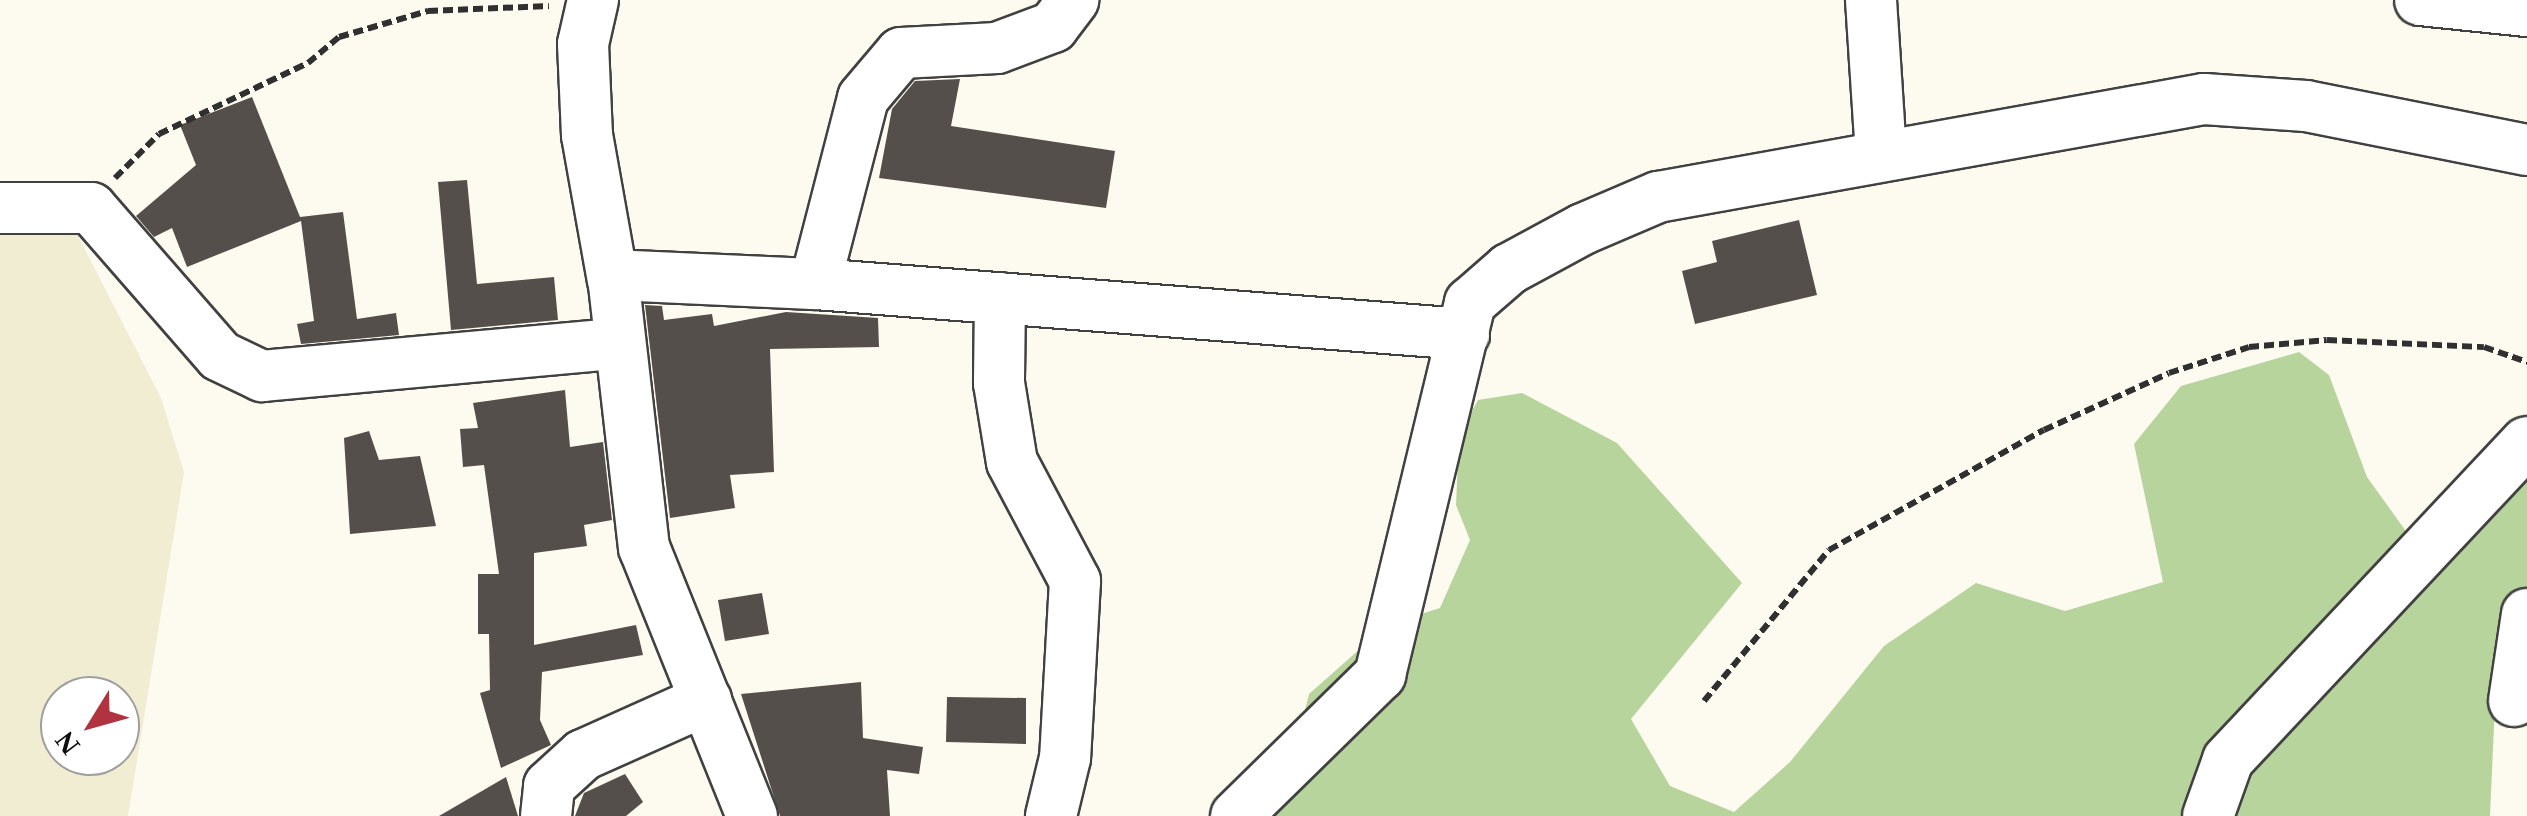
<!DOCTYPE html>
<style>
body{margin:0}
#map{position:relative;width:2527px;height:816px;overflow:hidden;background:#fdfaf0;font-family:"Times New Roman",serif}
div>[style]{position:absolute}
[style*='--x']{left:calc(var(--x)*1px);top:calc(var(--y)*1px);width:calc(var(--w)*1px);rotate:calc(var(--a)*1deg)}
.farmland>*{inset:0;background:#f1edd2}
.forest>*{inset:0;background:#b8d49d}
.building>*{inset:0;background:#554f4b}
.path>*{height:6px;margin-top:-3px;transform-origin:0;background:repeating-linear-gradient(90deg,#303030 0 10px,transparent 0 15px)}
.roads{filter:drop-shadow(2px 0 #414141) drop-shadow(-2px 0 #414141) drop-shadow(0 2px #414141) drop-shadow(0 -2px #414141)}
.minor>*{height:50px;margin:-25px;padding:0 25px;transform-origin:25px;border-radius:25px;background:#fff}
span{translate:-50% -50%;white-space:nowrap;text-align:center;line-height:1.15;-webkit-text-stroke:10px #fff;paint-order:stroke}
.north{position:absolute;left:40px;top:676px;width:100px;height:100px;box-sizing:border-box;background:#fff;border:2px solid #9f9f9f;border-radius:50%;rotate:233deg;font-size:28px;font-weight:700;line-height:40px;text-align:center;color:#0e0e0e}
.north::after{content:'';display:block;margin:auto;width:35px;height:45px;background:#b0333f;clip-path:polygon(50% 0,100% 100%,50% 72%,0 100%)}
</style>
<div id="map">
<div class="farmland">
<div style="clip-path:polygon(evenodd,0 224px,73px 226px,161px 398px,184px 472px,128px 816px,0 816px,0 224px,60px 696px,120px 696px,120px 756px,60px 756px,60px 696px)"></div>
</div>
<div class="forest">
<div style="clip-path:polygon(2299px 352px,2329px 375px,2367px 477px,2431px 566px,2527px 465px,2527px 586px,2495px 704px,2490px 816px,1253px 816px,1290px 771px,1309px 694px,1387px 625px,1440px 608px,1470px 540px,1456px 505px,1459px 435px,1478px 400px,1522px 393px,1617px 443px,1742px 583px,1631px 719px,1670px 786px,1734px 812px,1790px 762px,1884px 646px,1976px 583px,2065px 611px,2163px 582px,2134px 444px,2181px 386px)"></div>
</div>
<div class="building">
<div style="clip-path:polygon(960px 79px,951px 126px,1115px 151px,1106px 208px,879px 178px,892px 109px,915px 81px)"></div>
<div style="clip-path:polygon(252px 97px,300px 217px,343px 212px,357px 319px,396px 313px,399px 335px,301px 344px,297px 324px,314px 321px,301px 221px,187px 267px,172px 228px,154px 237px,136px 216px,196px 165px,180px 125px)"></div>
<div style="clip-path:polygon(467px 180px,477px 284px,554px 277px,558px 320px,451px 330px,438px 182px)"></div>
<div style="clip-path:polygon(1799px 220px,1817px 295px,1695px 324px,1682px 271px,1717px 262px,1712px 241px)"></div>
<div style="clip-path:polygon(645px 305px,662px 306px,664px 320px,712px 314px,714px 326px,786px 312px,878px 318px,879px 347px,770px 349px,774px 472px,730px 475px,735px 508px,670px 518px)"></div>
<div style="clip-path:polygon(565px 390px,570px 447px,603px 442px,612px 520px,584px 525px,587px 546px,534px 553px,534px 645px,636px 625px,643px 655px,542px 672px,540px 720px,551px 745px,501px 768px,480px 693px,490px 690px,489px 634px,478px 634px,478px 574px,499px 574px,484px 465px,463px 467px,460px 429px,478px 428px,473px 403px)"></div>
<div style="clip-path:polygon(369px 431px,379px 460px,420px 456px,436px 526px,350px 534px,344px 438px)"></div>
<div style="clip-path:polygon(762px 593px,769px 634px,725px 641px,718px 600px)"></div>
<div style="clip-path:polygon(861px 682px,863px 738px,923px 747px,919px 774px,887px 770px,890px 816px,780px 816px,741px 694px)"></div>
<div style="clip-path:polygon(947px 697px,1026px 698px,1026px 744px,946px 742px)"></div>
<div style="clip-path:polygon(625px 774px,643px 802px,626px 816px,575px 816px,584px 793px)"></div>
<div style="clip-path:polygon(506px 777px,518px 816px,439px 816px)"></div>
</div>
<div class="path">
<div style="--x:115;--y:178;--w:62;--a:-45"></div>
<div style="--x:159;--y:134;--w:165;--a:-25.5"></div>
<div style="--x:308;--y:63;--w:40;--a:-40"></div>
<div style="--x:339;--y:37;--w:93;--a:-16.3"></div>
<div style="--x:428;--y:11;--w:121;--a:-2.4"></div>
<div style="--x:1704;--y:701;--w:196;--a:-50.4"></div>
<div style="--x:1829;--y:550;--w:246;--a:-29.2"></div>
<div style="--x:2044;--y:430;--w:137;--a:-24.5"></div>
<div style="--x:2169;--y:373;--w:84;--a:-18"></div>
<div style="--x:2249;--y:347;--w:78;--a:-5.1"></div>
<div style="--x:2327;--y:340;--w:157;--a:2.6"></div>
<div style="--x:2484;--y:347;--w:46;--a:19.2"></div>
</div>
<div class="roads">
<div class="minor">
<div style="--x:593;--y:0;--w:45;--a:102.8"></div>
<div style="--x:583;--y:44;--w:91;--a:87.5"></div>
<div style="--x:587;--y:135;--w:148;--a:79.9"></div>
<div style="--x:1871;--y:0;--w:156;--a:86.3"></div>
<div style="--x:2420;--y:0;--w:108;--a:5.9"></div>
<div style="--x:0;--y:208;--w:91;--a:0"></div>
<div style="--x:91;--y:208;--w:196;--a:48.9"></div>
<div style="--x:220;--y:356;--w:47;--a:25.5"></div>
<div style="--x:262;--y:376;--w:354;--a:-5.2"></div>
<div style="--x:815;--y:284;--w:651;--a:4.41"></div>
<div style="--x:1000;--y:298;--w:85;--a:90.7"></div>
<div style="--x:999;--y:383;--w:80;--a:80.7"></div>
<div style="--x:1012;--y:462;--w:135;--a:62.1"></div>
<div style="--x:1075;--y:581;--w:177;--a:93.2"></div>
<div style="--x:1065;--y:758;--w:60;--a:103.6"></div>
<div style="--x:2514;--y:701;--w:88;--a:-81.5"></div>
<div style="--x:546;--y:816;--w:30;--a:-84"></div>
<div style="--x:549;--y:786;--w:46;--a:-42.4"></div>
<div style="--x:583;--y:755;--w:135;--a:-24.1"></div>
<div style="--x:752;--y:816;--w:289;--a:-111.9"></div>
<div style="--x:644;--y:548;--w:275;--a:-96.5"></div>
<div style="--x:613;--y:275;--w:202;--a:2.6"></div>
<div style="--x:815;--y:284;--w:192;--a:-75.5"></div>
<div style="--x:863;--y:98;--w:59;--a:-49.8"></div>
<div style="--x:901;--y:53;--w:96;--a:-3"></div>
<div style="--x:997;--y:48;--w:60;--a:-20.6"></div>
<div style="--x:1053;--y:27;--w:34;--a:-53"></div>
<div style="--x:1236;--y:816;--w:202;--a:-44.4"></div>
<div style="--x:1380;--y:675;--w:383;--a:-76.4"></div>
<div style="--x:1470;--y:303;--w:52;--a:-41.1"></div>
<div style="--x:1509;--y:269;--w:84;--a:-28.4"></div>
<div style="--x:1583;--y:229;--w:82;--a:-23.1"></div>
<div style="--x:1658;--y:197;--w:555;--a:-10.18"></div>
<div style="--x:2204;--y:99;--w:102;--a:3.9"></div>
<div style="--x:2306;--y:106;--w:225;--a:11.3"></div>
<div style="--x:2208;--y:816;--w:59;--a:-70.3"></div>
<div style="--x:2228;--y:760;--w:436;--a:-46.8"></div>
</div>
</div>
<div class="north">N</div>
</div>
